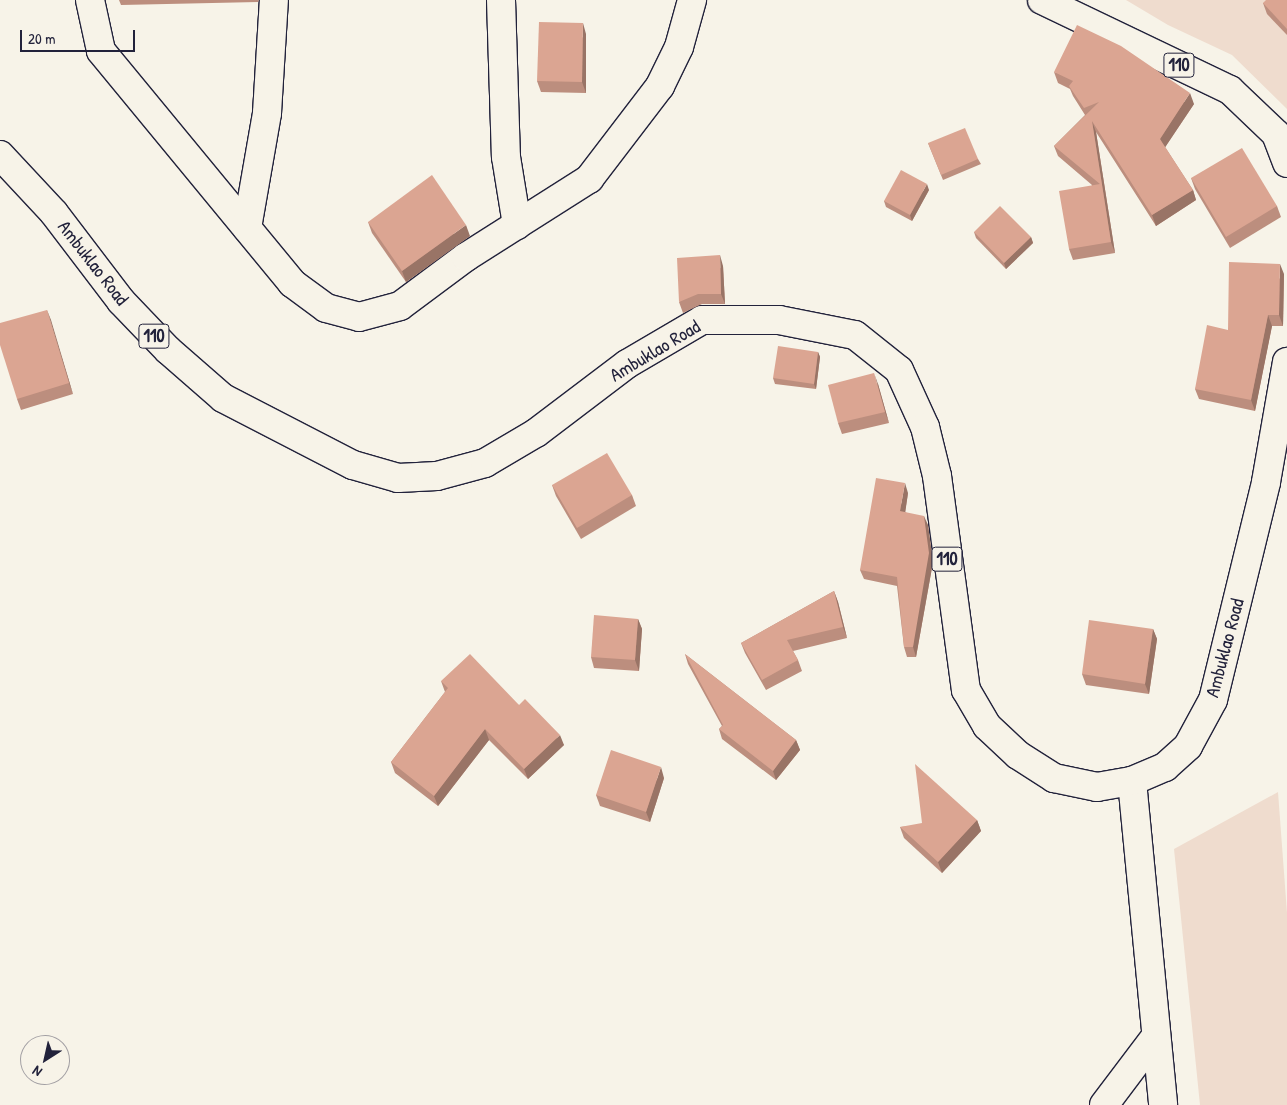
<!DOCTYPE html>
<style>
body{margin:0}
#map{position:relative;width:1287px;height:1105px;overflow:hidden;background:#f7f3e8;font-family:"Patrick Hand",sans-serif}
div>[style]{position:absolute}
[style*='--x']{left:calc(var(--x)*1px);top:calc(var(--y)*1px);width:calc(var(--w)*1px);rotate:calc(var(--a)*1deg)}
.built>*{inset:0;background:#efdcce}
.roads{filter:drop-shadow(1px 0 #22223b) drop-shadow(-1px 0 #22223b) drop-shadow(0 1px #22223b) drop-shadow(0 -1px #22223b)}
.minor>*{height:28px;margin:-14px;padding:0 14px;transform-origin:14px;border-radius:14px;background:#f7f3e8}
.major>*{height:28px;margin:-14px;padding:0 14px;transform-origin:14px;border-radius:14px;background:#f7f3e8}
.wall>*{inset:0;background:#bc8e7e}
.shaded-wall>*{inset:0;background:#997466}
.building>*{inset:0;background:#dba592}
span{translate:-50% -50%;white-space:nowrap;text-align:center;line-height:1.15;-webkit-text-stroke:5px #f7f3e8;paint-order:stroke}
.shield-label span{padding:1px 4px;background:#f7f3e8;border:1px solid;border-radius:4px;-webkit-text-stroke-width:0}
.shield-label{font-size:18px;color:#22223b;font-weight:700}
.street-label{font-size:19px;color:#22223b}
.north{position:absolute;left:20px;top:1035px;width:50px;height:50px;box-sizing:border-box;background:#f7f3e8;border:1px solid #a29fa3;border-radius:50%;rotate:215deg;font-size:14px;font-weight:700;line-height:20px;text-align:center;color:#22223b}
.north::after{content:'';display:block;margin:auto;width:18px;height:22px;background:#22223b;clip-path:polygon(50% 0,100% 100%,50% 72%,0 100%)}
.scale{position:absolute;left:20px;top:30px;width:115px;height:22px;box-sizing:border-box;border:2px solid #22223b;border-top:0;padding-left:6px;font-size:15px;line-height:18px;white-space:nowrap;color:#22223b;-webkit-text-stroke:4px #f7f3e8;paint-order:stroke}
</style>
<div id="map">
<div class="built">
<div style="clip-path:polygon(1126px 0,1287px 0,1287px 109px,1232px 55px,1168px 25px)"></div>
<div style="clip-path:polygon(1278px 792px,1287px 913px,1287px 1105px,1200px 1105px,1174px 849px)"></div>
</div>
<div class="roads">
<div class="minor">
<div style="--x:90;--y:0;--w:52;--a:77.8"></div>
<div style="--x:101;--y:51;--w:301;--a:50.5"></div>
<div style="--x:292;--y:283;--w:42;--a:36.3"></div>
<div style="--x:326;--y:308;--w:34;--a:15"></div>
<div style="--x:359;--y:317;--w:42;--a:-15"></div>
<div style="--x:400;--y:306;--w:82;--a:-36.6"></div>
<div style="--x:466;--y:257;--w:146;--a:-32.4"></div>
<div style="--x:589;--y:179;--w:117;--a:-52.6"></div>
<div style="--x:660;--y:86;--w:43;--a:-64"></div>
<div style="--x:679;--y:47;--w:49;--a:-74.5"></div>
<div style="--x:501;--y:0;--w:157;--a:88.2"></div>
<div style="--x:506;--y:157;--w:69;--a:80.8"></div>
<div style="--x:247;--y:228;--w:117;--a:-80.1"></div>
<div style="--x:267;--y:113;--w:113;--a:-86.5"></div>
<div style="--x:1132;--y:781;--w:325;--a:84.5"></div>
<div style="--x:1104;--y:1105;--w:86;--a:-53"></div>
</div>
<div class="major">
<div style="--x:1042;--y:0;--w:208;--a:25.6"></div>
<div style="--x:1230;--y:90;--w:64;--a:43.7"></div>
<div style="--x:1276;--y:134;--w:31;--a:69"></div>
<div style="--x:0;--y:155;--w:79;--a:47"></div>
<div style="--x:54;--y:213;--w:111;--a:52.7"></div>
<div style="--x:121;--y:301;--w:68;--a:46.2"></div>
<div style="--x:168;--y:350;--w:73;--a:41.1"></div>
<div style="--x:223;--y:398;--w:146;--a:27.3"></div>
<div style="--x:353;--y:465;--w:47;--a:16.1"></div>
<div style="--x:398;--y:478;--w:39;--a:-3"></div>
<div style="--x:437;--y:476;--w:50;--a:-15.2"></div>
<div style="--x:485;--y:463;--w:59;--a:-30.5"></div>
<div style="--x:536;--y:433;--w:114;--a:-37.2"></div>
<div style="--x:627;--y:364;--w:87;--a:-30.4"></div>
<div style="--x:702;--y:320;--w:77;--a:0"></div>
<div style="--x:779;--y:320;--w:77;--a:11.2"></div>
<div style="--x:855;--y:335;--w:56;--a:38.5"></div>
<div style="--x:899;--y:370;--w:63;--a:65.5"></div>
<div style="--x:925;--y:427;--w:50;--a:76.2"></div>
<div style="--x:937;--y:476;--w:216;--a:82.3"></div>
<div style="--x:966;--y:690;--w:42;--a:59.7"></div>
<div style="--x:987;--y:726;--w:42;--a:43.1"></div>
<div style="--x:1018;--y:755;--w:43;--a:32.6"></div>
<div style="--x:1054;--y:778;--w:44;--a:11.8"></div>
<div style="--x:1097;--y:787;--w:36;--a:-10"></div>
<div style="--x:1132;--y:781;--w:36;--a:-23"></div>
<div style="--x:1165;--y:767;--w:31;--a:-42"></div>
<div style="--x:1188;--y:746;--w:52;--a:-61.5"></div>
<div style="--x:1213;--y:700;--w:224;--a:-76.3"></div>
<div style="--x:1266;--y:482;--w:122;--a:-80.1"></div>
</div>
</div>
<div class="wall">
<div style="clip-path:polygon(119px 0,259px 0,258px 2px,121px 5px)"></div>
<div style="clip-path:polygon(1287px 0,1287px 35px,1267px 14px,1263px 3px)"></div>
<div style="clip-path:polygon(586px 34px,586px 93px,541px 92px,537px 81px)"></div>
<div style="clip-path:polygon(1054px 72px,1194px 104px,1165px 147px,1193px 190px,1196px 200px,1156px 226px,1096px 132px,1115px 253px,1073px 260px,1069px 249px,1092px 185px,1058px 156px,1054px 146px,1085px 115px,1073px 96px,1070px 89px,1058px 83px)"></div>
<div style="clip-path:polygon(928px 143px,978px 159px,981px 164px,943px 180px)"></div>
<div style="clip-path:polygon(1191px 178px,1277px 206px,1281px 217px,1230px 248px,1195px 189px)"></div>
<div style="clip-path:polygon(929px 190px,912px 221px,886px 207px,884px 201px)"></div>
<div style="clip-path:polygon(368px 222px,470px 236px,406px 282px,372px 233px)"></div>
<div style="clip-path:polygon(974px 232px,1031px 237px,1033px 243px,1006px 269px,976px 238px)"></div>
<div style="clip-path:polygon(723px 266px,725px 304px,702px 304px,683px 313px,679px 302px)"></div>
<div style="clip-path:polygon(1284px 274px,1283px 326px,1272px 326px,1255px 411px,1199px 399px,1195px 389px,1228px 330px)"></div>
<div style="clip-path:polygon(47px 310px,73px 394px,21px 410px,17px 399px)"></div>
<div style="clip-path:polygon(818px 352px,820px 357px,816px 389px,775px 384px,773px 378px)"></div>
<div style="clip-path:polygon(878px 384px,889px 423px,842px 434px,838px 423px)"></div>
<div style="clip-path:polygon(552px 485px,632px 495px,636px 506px,581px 539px,556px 496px)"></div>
<div style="clip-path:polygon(908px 493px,905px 512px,928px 525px,933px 562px,916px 657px,907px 657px,904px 647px,897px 586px,864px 579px,860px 570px)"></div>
<div style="clip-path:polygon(834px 591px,838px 602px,847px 638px,793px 651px,798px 660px,802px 671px,766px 690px,745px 653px,741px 643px)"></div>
<div style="clip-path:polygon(638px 619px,642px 629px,639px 671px,594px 668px,591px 657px)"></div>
<div style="clip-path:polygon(1153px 629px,1157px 639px,1149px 694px,1086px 685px,1082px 674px)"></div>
<div style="clip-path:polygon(685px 654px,796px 740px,800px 750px,776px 780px,722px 739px,719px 729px,722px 726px,688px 664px)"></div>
<div style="clip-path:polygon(441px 681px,519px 705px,564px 745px,528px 779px,489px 740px,438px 806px,395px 773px,391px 762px,445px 692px)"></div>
<div style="clip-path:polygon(664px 778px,650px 822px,600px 806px,596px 795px)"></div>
<div style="clip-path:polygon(977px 820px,981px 831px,942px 873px,904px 838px,900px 827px)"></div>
</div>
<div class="shaded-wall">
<div style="clip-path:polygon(583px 23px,586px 34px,586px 93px,582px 82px)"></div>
<div style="clip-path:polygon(1190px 93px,1194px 104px,1164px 149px,1160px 139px)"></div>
<div style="clip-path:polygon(1092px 121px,1096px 132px,1115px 253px,1111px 242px)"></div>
<div style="clip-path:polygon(927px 184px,929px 190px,912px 221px,910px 215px)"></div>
<div style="clip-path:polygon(1193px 190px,1196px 200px,1156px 226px,1152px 215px)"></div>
<div style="clip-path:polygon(466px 225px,470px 236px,406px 282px,402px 271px)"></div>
<div style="clip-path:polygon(1031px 237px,1033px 243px,1006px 269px,1004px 263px)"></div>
<div style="clip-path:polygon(720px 255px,723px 266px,725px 304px,721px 294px)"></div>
<div style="clip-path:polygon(1280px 264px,1284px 274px,1283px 326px,1279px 315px)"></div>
<div style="clip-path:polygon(47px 310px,51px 320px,73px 394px,69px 383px)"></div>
<div style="clip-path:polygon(1268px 315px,1272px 326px,1255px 411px,1251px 400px)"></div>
<div style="clip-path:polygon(818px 352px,820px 357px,816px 389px,814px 384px)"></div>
<div style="clip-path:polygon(874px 373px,878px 384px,889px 423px,885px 412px)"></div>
<div style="clip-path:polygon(905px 483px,908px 493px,904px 521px,900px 511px)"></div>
<div style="clip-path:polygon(924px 516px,928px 525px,933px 562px,916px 657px,913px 647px)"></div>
<div style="clip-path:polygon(834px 591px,838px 602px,847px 638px,843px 627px)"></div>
<div style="clip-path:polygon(638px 619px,642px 629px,639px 671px,635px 660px)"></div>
<div style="clip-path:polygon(1153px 629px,1157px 639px,1149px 694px,1145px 684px)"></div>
<div style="clip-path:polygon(485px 729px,489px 740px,438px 806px,434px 796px)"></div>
<div style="clip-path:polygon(560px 735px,564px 745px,528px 779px,524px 769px)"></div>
<div style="clip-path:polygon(796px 740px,800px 750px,776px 780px,773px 771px)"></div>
<div style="clip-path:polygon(661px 767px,664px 778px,650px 822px,646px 812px)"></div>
<div style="clip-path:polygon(977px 820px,981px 831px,942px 873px,938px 862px)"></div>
</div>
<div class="building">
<div style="clip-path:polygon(1266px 0,1287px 0,1287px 29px,1263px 3px)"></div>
<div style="clip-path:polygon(539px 22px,583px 23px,582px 82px,537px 81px)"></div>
<div style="clip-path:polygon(1077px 25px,1121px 46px,1190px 93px,1160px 139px,1193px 190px,1152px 215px,1092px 121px,1111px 242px,1069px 249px,1059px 191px,1100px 184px,1054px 146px,1099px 102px,1084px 108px,1069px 86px,1073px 81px,1054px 72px)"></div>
<div style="clip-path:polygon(965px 128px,978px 159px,941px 175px,928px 143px)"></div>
<div style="clip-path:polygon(1242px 148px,1277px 206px,1226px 237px,1191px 178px)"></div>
<div style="clip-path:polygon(901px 170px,927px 184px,910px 215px,884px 201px)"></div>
<div style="clip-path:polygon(432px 175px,466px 225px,402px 271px,368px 222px)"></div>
<div style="clip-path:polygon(1000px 206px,1031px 237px,1004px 263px,974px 232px)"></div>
<div style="clip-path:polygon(720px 255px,721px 294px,698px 294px,679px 302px,677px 258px)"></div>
<div style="clip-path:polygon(1229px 262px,1280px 264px,1279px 315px,1268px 315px,1251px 400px,1195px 389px,1207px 325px,1228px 330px)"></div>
<div style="clip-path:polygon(47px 310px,69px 383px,17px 399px,0 345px,0 323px)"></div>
<div style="clip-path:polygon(778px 346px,818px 352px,814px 384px,773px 378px)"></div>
<div style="clip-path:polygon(874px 373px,885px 412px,838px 423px,828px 385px)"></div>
<div style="clip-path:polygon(607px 453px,632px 495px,577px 528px,552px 485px)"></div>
<div style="clip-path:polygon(876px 478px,905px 483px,900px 511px,924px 516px,929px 553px,913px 647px,904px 647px,897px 577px,860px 570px)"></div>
<div style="clip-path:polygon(834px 591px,843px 627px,787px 640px,798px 660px,762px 680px,741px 643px)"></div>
<div style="clip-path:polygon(594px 615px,638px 619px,635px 660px,591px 657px)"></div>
<div style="clip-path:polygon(1089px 620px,1153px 629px,1145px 684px,1082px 674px)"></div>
<div style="clip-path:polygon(470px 654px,519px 705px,525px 699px,560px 735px,524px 769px,485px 729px,434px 796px,391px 762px,448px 688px,441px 681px)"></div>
<div style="clip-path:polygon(685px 654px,796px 740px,773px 771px,719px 729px,723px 725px)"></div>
<div style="clip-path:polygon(611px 750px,661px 767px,646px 812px,596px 795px)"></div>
<div style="clip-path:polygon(915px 764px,977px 820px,938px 862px,900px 827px,922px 823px)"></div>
</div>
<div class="shield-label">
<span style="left:1179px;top:65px">110</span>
<span style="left:154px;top:336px">110</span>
<span style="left:947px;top:559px">110</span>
</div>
<div class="street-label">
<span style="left:93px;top:263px;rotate:52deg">Ambuklao Road</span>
<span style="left:655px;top:351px;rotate:-31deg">Ambuklao Road</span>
<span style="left:1225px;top:648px;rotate:-75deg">Ambuklao Road</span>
</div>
<div class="north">N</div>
<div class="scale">20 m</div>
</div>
